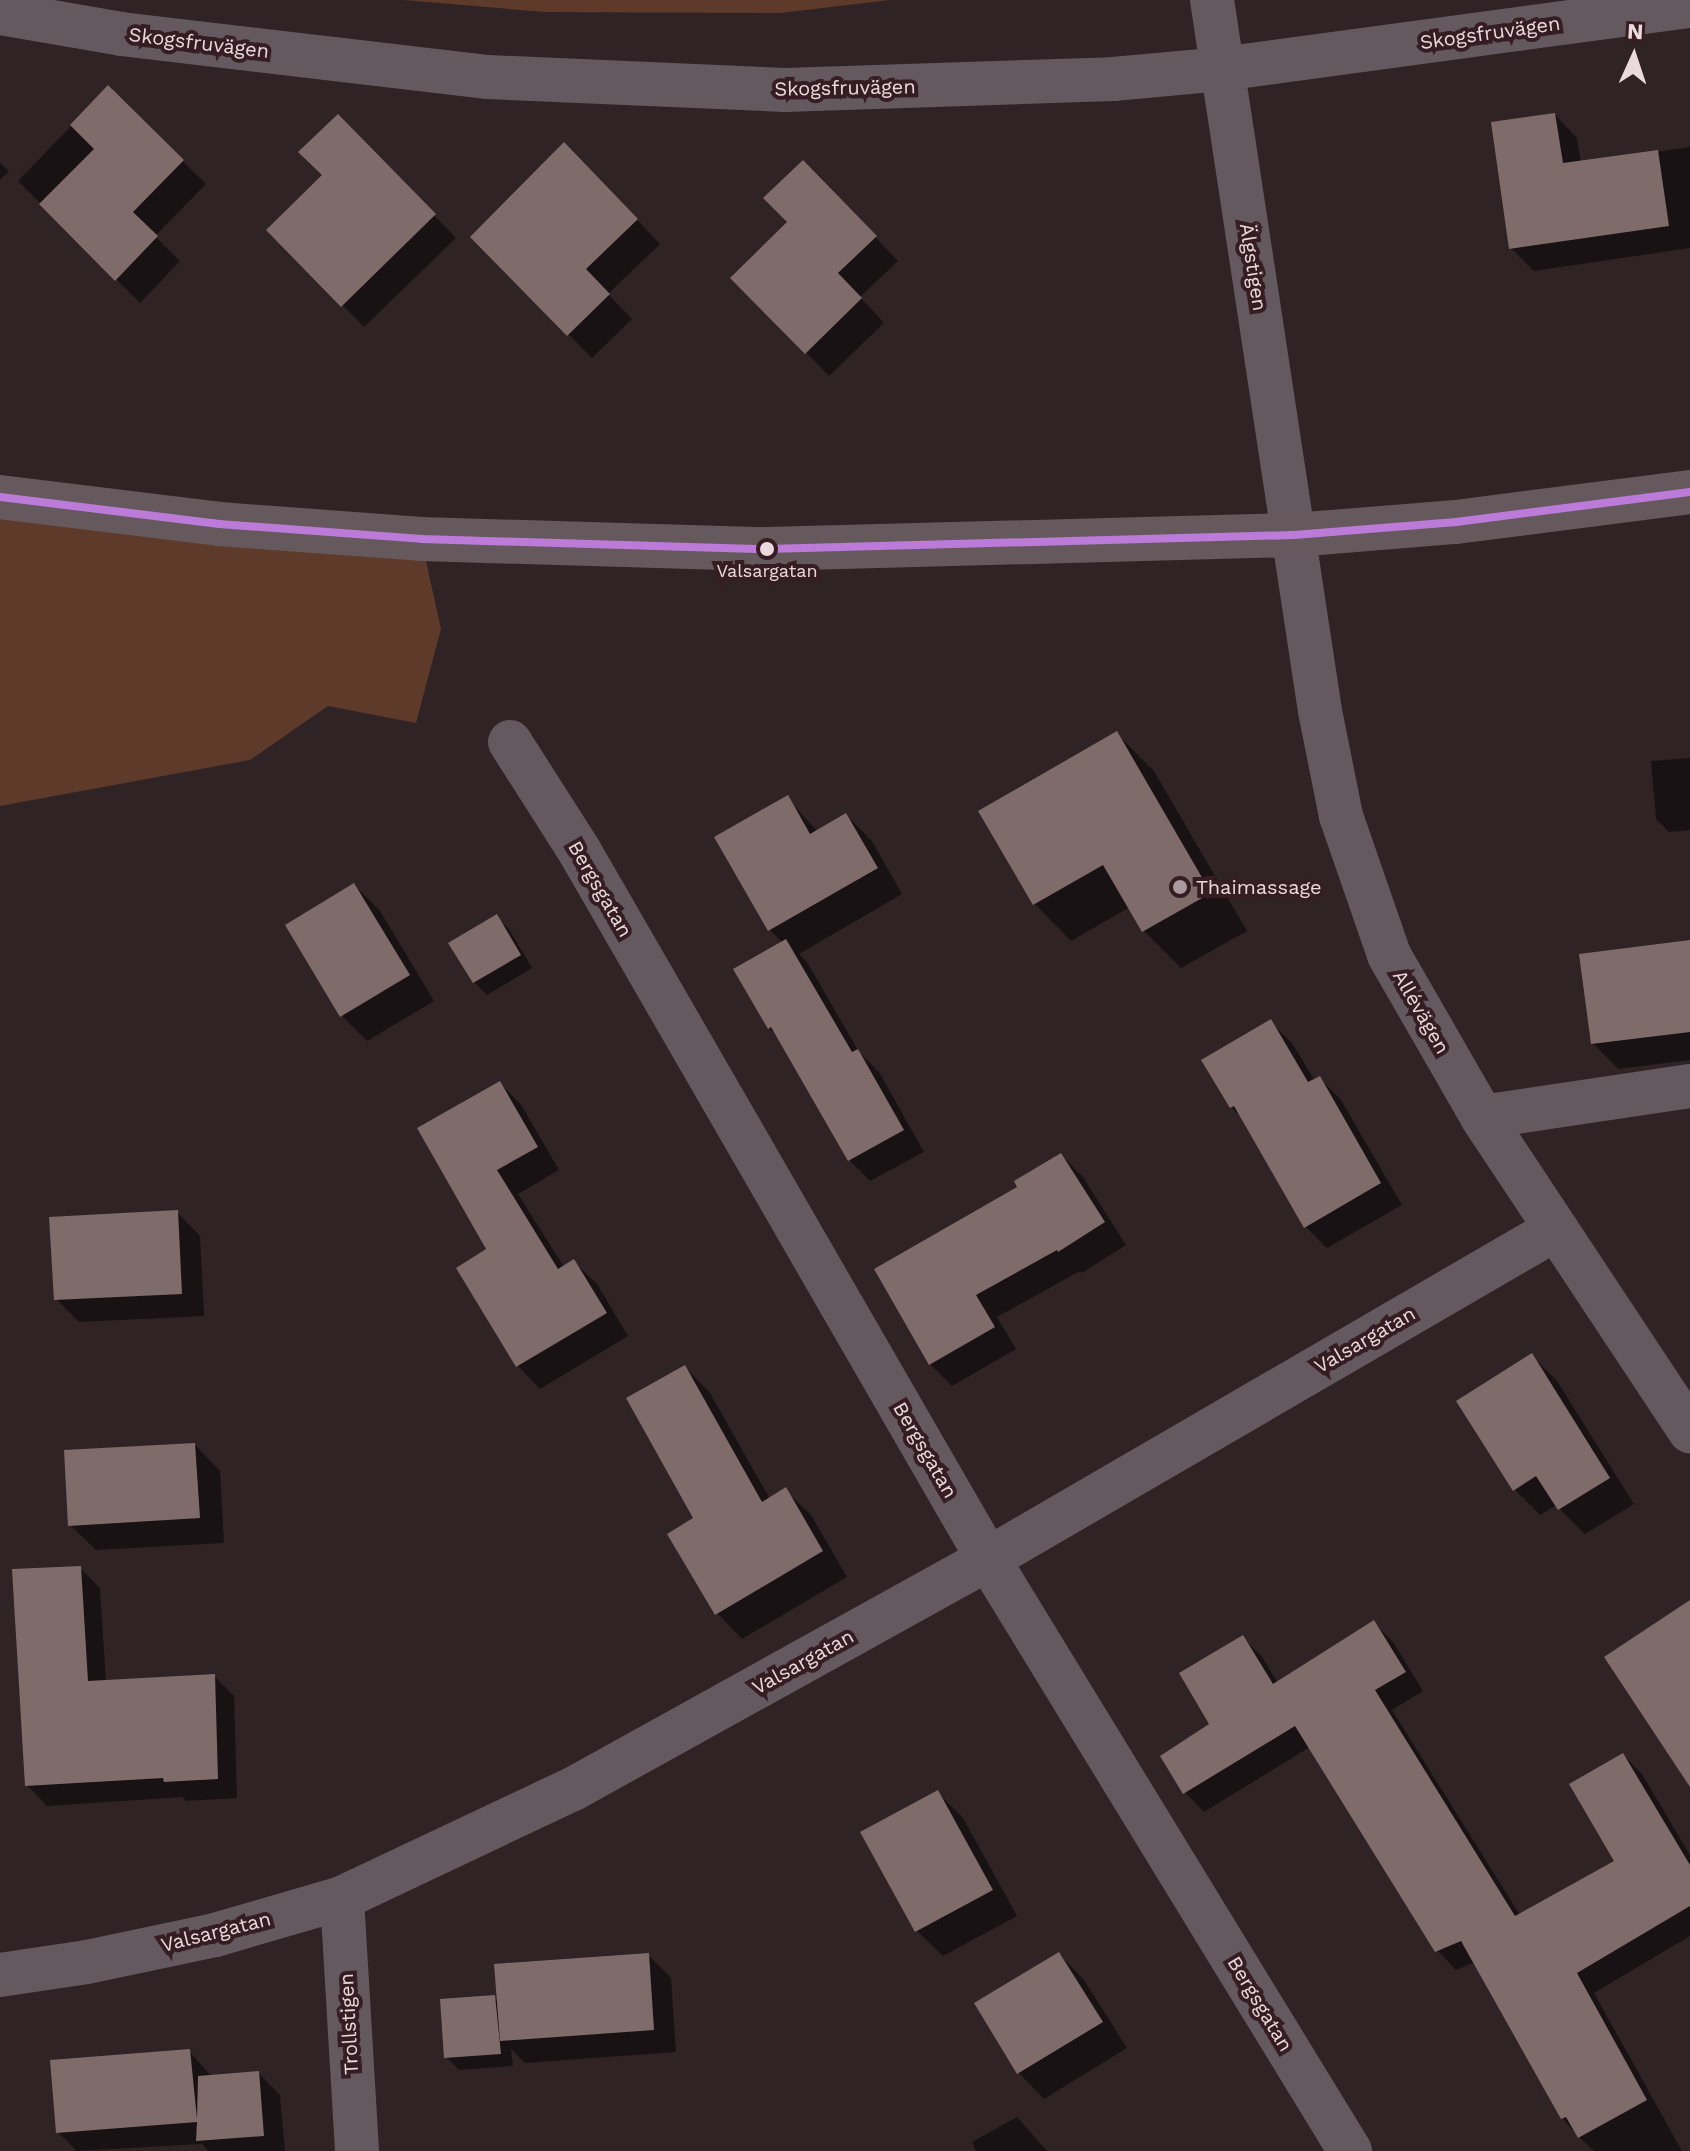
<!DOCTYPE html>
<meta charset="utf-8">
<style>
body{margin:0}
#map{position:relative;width:1690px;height:2151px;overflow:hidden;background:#2f2326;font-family:"Work Sans",sans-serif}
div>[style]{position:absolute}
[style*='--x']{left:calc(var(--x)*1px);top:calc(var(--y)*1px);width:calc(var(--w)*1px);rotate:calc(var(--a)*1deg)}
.green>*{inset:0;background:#5e3a2a}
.shadow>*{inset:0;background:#0007}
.building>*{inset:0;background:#806b6b}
.minor>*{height:44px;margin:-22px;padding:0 22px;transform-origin:22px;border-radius:22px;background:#63595e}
.major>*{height:44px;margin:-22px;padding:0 22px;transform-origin:22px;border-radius:22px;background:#66595e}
.bus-1>*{height:8px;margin:-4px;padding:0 4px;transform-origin:4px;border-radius:4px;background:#bd7bd9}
.dots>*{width:22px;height:22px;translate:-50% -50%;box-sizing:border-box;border:4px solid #351d23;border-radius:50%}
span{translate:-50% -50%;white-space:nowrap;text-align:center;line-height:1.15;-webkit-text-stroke:8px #351d23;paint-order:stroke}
.bus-label{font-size:18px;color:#ebdadd}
.street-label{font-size:20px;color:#ebdadd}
.poi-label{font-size:20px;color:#ebdadd}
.left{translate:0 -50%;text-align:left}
.north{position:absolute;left:1594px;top:16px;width:80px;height:80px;-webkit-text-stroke:6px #351d23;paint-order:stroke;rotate:3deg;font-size:22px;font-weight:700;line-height:32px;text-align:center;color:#ebdadd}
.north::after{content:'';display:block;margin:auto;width:28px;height:36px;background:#ebdadd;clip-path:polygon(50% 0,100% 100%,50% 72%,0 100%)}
</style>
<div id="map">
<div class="green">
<div style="clip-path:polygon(403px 0,890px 0,781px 13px,544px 12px)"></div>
<div style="clip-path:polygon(0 497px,421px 539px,441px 629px,416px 723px,328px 706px,250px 760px,0 806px)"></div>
</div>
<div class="shadow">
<div style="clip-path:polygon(108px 88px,206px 184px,155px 236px,180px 261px,140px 303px,18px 181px)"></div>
<div style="clip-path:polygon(1555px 115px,1577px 138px,1581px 163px,1690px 147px,1690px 248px,1534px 271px,1511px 248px)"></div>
<div style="clip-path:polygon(338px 116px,456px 238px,364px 327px,269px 230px,324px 175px)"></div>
<div style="clip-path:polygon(0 163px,9px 171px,0 180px)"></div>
<div style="clip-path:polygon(588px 168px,660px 244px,608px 294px,632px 319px,592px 358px,472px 237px)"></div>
<div style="clip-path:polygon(826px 185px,898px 261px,860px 297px,884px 323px,829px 376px,733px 278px)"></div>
<div style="clip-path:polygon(1117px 734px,1154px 771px,1247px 931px,1181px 968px,1144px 931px,1130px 907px,1071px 941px,1034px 903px)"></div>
<div style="clip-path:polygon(1690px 758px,1690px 830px,1669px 832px,1656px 819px,1651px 761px)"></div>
<div style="clip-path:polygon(787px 798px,818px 832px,846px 815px,872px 841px,902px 894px,799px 954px,807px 962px,859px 1052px,879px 1072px,924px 1152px,870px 1181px,849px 1160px,780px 1039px,769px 1028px,783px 943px,770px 930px,717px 838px)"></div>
<div style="clip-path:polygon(354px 885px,380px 911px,434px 1001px,367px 1041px,342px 1016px)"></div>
<div style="clip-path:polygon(496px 917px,509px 929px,532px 968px,487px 995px,474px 982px,451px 943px)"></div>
<div style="clip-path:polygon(1690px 942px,1690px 1060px,1618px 1069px,1593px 1043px)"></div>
<div style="clip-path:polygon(1270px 1022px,1292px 1043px,1315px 1081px,1320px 1078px,1341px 1100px,1402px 1205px,1327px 1248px,1305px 1226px,1245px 1121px,1231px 1107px)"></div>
<div style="clip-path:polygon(500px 1083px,522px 1106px,559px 1170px,518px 1194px,564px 1267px,574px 1262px,597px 1284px,628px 1336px,540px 1389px,518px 1366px,489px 1250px)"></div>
<div style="clip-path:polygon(1061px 1155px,1083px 1177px,1126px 1245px,1082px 1273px,1080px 1271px,997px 1317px,1016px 1349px,952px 1386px,930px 1364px,1020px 1187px)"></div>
<div style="clip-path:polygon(177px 1212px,200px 1236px,204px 1316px,79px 1322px,56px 1299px)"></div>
<div style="clip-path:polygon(1531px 1355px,1557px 1381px,1634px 1504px,1585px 1534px,1556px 1505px,1540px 1515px,1515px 1490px,1458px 1401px)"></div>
<div style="clip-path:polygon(685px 1367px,710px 1393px,770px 1499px,785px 1490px,811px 1515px,847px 1577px,742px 1639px,717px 1613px,696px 1519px)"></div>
<div style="clip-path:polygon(195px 1445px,220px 1471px,224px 1543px,96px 1550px,70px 1525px)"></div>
<div style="clip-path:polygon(80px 1568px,100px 1588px,106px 1682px,214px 1676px,234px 1696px,237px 1798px,186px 1801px,182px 1797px,47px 1806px,27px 1785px)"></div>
<div style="clip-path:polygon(1374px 1623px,1393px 1642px,1423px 1691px,1392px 1710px,1520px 1915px,1617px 1861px,1623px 1755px,1642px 1774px,1690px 1855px,1690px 1936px,1594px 1993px,1682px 2151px,1594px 2151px,1579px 2137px,1562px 2118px,1475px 1962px,1456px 1970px,1437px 1950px,1310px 1747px,1204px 1812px,1185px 1792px,1243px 1638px,1262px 1657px,1278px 1683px)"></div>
<div style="clip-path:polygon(937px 1792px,963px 1818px,1017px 1916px,943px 1956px,917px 1931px)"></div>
<div style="clip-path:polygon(1059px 1954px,1084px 1980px,1127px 2048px,1044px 2099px,1019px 2073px,977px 2004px)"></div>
<div style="clip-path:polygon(648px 1955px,671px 1978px,676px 2052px,525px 2063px,511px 2049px,513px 2066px,459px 2070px,446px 2057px,494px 1997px,499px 2002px)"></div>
<div style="clip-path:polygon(189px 2051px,212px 2077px,258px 2073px,280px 2095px,285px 2151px,208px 2151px,202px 2144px,77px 2151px,58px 2132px)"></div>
<div style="clip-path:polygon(1017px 2117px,1047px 2151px,976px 2151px,972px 2142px)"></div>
</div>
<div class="building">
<div style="clip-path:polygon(108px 85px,184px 160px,133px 212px,158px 236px,115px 281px,39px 204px,94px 149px,70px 125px)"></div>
<div style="clip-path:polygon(1555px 113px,1563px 163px,1658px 150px,1669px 226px,1509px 249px,1491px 122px)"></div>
<div style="clip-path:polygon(338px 114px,436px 214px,341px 307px,266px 230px,322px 175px,298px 152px)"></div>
<div style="clip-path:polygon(564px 142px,638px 219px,586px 269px,610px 294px,567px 336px,470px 237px)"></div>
<div style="clip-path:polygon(803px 160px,877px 236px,838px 273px,862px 298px,805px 354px,730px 278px,787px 222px,763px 198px)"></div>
<div style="clip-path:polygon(1117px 731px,1211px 893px,1142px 932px,1103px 865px,1033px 905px,978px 811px)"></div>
<div style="clip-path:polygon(788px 795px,810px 834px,846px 813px,878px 868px,768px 931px,714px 837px)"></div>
<div style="clip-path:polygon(354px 883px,410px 975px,340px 1017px,285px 925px)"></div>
<div style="clip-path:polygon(497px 914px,521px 955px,473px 983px,448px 943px)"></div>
<div style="clip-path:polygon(786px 939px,852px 1052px,858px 1049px,904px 1130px,848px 1161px,771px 1027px,768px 1029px,733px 969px)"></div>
<div style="clip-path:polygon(1690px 940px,1690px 1032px,1591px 1044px,1579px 954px)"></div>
<div style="clip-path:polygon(1271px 1019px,1308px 1082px,1320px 1076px,1381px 1183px,1304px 1228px,1234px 1106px,1230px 1108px,1201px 1060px)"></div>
<div style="clip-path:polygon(500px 1081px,538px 1147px,497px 1170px,558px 1269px,574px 1259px,607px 1313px,516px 1367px,456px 1268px,486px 1249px,417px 1128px)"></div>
<div style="clip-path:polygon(1061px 1153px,1105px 1222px,1058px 1252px,1057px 1250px,976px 1295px,995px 1327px,929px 1365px,874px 1269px,1017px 1187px,1014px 1181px)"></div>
<div style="clip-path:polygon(178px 1210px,182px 1294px,54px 1300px,49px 1217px)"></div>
<div style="clip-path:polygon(1532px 1353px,1610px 1478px,1558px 1510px,1536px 1476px,1513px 1491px,1456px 1401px)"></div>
<div style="clip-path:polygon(685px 1365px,762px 1502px,786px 1487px,823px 1551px,715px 1615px,667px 1534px,693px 1518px,626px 1398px)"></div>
<div style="clip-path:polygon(195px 1443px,200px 1518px,68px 1526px,64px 1450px)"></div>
<div style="clip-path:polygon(81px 1566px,88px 1681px,215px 1674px,218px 1779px,164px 1782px,163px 1778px,25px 1786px,12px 1569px)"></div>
<div style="clip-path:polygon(1690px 1600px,1690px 1787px,1604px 1657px)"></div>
<div style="clip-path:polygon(1374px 1620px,1406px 1672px,1375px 1690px,1515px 1916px,1614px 1861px,1569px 1784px,1623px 1753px,1690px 1865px,1690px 1906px,1577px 1973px,1647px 2100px,1578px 2138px,1566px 2117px,1561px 2119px,1461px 1941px,1435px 1952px,1295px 1726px,1183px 1794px,1160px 1756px,1209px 1724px,1179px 1673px,1243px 1635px,1273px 1684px)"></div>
<div style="clip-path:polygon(938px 1790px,993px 1890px,915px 1932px,860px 1832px)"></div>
<div style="clip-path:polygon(1059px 1952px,1103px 2022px,1017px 2074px,974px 2003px)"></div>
<div style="clip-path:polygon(649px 1953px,654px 2030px,500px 2041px,494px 1964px)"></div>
<div style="clip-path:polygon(495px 1995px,501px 2054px,444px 2058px,440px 1999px)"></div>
<div style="clip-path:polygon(190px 2049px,197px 2119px,198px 2076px,259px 2071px,264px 2136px,196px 2141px,197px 2122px,56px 2133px,50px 2060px)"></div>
</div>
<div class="minor">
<div style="--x:1212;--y:0;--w:719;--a:81.36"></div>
<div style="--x:1320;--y:711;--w:107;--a:78.7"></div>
<div style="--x:1341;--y:816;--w:147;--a:70.9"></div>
<div style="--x:1389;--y:955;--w:187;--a:60.1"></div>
<div style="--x:1482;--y:1117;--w:377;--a:56.5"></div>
<div style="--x:0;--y:13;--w:123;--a:9.8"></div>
<div style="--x:121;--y:34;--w:370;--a:6.7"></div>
<div style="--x:488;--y:77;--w:297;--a:2.5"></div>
<div style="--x:785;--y:90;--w:328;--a:-1.9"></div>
<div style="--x:1113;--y:79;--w:109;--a:-5.2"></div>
<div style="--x:1222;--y:69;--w:472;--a:-7.7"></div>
<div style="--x:510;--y:742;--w:130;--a:57.5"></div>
<div style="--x:580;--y:852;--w:816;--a:60.01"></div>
<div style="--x:988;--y:1559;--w:694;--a:58.55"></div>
<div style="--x:1482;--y:1117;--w:210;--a:-8.5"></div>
<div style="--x:342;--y:1898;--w:253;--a:86.6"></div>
<div style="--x:0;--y:1975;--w:88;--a:-8.5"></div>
<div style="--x:87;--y:1962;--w:131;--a:-11.9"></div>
<div style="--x:215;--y:1935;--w:132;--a:-16.2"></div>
<div style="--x:342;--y:1898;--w:255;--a:-25.3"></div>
<div style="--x:573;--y:1789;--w:474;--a:-29"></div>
<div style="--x:988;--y:1559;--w:657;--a:-30.16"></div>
</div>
<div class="major">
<div style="--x:0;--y:497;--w:221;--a:7"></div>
<div style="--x:219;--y:524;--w:203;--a:4.2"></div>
<div style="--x:421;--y:539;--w:346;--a:1.7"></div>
<div style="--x:767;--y:549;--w:527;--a:-1.52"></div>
<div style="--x:1294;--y:535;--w:163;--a:-4.6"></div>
<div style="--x:1456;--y:522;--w:236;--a:-7.3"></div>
</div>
<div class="bus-1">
<div style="--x:0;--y:497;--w:221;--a:7"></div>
<div style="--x:219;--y:524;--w:203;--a:4.2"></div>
<div style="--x:421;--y:539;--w:346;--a:1.7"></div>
<div style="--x:767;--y:549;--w:527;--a:-1.52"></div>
<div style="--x:1294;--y:535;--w:163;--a:-4.6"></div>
<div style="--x:1456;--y:522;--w:236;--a:-7.3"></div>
</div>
<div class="dots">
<div style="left:767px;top:549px;background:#ebdadd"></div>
<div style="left:1180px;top:887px;background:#a99a9d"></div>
</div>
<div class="bus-label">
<span style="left:767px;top:571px">Valsargatan</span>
</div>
<div class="street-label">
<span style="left:1490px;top:33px;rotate:-8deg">Skogsfruvägen</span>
<span style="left:199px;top:43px;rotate:7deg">Skogsfruvägen</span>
<span style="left:845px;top:88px;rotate:-1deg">Skogsfruvägen</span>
<span style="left:1253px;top:267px;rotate:81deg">Älgstigen</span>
<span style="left:600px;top:889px;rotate:60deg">Bergsgatan</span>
<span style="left:1421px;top:1012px;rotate:60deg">Allévägen</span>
<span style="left:1365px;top:1340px;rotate:-30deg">Valsargatan</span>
<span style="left:925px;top:1450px;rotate:60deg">Bergsgatan</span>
<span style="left:803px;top:1662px;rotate:-29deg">Valsargatan</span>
<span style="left:216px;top:1932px;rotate:-14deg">Valsargatan</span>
<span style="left:1260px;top:2004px;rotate:59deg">Bergsgatan</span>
<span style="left:349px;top:2024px;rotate:-93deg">Trollstigen</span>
</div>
<div class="poi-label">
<span class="left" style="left:1196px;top:887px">Thaimassage</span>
</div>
<div class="north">N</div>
</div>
